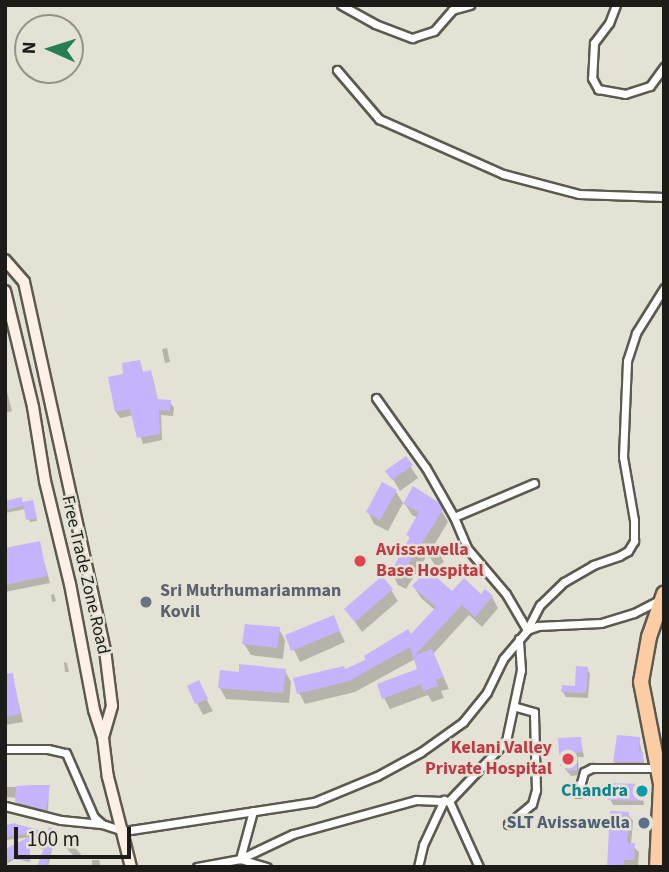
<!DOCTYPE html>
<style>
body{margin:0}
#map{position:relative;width:669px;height:872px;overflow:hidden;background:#e4e1d5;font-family:"Source Sans 3",sans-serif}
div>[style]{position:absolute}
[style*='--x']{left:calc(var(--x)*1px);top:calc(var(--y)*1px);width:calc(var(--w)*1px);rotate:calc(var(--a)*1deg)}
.shadow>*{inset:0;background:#0003}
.building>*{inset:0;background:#c5b4fb}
.roads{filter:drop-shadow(2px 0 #5c594f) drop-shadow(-2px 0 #5c594f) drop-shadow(0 2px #5c594f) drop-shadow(0 -2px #5c594f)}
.street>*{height:7px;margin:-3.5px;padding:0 3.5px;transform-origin:3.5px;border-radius:3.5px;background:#fff}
.secondary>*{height:10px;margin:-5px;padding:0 5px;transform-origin:5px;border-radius:5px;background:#fef0e4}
.highway>*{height:14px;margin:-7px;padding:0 7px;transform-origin:7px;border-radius:7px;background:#fccca5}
.dots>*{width:19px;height:19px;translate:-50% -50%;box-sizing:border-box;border:4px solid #e4e1d5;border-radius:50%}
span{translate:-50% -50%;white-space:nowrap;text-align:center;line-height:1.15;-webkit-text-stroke:5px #e4e1d5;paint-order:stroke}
.health-label{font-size:18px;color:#be3a42;font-weight:700}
.left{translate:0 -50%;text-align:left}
.right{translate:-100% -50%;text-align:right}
.street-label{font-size:18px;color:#1d1c18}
.worship-label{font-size:18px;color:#5b616d;font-weight:700}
.culture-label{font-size:18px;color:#0d838f;font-weight:700}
.service-label{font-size:18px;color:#4e5e75;font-weight:700}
.frame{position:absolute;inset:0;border:7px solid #1d1c18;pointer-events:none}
.north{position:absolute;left:14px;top:14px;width:70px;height:70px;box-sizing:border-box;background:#e4e1d5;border:2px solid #949289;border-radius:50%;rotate:273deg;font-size:19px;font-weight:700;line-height:28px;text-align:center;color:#1d1c18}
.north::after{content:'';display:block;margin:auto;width:24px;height:32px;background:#247f54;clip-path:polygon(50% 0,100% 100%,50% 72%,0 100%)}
.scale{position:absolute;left:14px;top:827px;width:117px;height:32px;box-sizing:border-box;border:4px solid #1d1c18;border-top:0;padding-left:9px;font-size:21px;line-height:24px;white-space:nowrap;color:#1d1c18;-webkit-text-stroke:5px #e4e1d5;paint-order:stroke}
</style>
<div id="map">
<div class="shadow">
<div style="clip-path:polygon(167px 348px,170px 362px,165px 363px,162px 349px)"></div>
<div style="clip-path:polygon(139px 362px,144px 374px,150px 372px,153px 378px,158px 401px,170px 402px,174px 408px,173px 416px,161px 415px,162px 440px,143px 444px,134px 415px,120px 418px,116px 412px,125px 375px)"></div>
<div style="clip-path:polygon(5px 384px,12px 411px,5px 413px)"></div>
<div style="clip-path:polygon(405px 458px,418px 478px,400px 491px,388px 471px)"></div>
<div style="clip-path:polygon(382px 485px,396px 492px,403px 503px,388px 531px,374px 524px,368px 512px)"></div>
<div style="clip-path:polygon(32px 502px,37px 521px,30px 522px,26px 509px,5px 513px,5px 503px)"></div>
<div style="clip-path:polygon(437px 503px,448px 522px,434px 545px,444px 562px,436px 567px,428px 554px,406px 589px,398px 585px,392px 573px,411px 540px,408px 535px,418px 518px,412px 515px,405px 504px)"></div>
<div style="clip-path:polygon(39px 543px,50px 583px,5px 592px,5px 550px)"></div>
<div style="clip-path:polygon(414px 587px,492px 597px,498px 608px,482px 627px,469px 615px,433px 654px,449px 689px,441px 691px,444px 698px,432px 702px,428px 695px,390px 709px,384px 698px,419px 670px,415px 659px,355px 692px,305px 704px,299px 693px,411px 637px,436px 611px,421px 598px)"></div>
<div style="clip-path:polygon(391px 590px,398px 601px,362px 632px,346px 609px)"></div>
<div style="clip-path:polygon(54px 594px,56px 601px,52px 602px,51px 595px)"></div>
<div style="clip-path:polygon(333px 618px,345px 642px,300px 662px,287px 636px)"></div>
<div style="clip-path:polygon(279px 629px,285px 640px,283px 659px,251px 655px,244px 644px)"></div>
<div style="clip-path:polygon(64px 662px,67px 663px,69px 672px,65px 672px)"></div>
<div style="clip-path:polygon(587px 668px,590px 674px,588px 698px,566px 697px,563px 692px,576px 688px)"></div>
<div style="clip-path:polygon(285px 671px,291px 682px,289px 703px,226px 699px,220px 688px)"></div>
<div style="clip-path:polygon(12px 675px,23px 722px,5px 725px,5px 676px)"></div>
<div style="clip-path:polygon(189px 687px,202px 691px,213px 711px,203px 715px)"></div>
<div style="clip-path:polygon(580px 738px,584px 757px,578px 757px,579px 775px,571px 776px,562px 765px)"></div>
<div style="clip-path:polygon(639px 739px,645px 767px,617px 767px,614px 761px)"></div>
<div style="clip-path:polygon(641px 786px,644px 805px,613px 805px,610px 799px)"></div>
<div style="clip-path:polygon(5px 787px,49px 787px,48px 813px,19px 806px,17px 798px,5px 797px)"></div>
<div style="clip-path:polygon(628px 814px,633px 821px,631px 845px,639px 852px,638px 867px,612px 864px)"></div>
<div style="clip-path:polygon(644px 817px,649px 817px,649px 822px,645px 822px)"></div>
<div style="clip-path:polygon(15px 825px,45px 833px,32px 837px,46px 842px,56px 831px,48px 867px,40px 867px,45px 850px,29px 844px,30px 862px,15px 859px,5px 865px,5px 850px,32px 837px,5px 840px,5px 827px)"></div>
<div style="clip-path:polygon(70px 843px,81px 854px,77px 859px,66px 848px)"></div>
<div style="clip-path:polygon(92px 860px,99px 860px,101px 867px,92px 867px)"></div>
</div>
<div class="building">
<div style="clip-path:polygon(140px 360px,143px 372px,151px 370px,157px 399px,171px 400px,170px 411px,159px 410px,160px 434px,137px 438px,130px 409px,115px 412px,108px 377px,123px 374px,122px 363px)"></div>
<div style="clip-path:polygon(406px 456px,413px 465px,392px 480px,385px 471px)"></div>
<div style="clip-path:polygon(382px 482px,397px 490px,380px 520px,366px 512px)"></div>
<div style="clip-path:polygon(413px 486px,438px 502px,443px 510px,399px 579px,390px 573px,410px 537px,406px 535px,419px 512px,403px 504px)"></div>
<div style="clip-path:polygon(22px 497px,23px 506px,5px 510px,5px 501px)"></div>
<div style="clip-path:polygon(33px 500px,37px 518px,26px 520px,23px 502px)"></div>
<div style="clip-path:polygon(40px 541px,47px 576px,5px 585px,5px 548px)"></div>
<div style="clip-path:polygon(427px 569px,452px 591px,464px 578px,481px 594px,485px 589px,493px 596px,475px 617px,462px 605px,415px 655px,432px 649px,444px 677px,436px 680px,438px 686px,423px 691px,421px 684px,382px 699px,377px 684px,417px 669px,410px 647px,349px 681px,297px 694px,293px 678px,344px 666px,345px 669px,366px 660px,364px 656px,408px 629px,411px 634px,436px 607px,412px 586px)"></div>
<div style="clip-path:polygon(382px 576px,393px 589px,355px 622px,344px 609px)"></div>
<div style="clip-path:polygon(334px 615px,340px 631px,291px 651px,285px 635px)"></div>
<div style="clip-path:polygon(245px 624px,280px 627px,277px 648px,242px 644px)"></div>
<div style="clip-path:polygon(239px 664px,286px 669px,283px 693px,218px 688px,220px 670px,239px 672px)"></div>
<div style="clip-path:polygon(576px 666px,588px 667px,586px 693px,561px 692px,562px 685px,575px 686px)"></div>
<div style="clip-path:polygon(13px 673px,20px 714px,5px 717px,5px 674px)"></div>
<div style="clip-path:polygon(199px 680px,208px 699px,195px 704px,187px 686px)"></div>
<div style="clip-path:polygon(617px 735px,640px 737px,639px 751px,643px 752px,643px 762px,613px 762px)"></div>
<div style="clip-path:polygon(581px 737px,582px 752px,576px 753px,577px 770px,567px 771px,566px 765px,560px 766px,558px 738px)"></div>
<div style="clip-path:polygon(609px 783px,642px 784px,642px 801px,608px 800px)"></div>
<div style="clip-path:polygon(35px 785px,50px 785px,46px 810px,15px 802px,16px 786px)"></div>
<div style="clip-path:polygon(610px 811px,629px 812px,627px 843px,635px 843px,634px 860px,624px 860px,623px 867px,607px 867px)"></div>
<div style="clip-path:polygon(16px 823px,16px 824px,46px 832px,5px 837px,5px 825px)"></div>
<div style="clip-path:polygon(49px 827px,57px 830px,46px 867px,37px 867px,44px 848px,29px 842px,30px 860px,16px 860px,16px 857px,5px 862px,5px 849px,33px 835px,45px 839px)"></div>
</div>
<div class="roads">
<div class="street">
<div style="--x:341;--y:5;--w:39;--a:29"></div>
<div style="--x:375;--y:24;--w:40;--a:21"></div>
<div style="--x:412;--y:38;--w:23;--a:-18"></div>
<div style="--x:434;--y:31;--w:28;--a:-49"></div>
<div style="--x:452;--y:10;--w:19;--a:-16"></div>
<div style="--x:616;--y:5;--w:19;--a:111"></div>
<div style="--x:609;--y:23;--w:25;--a:127"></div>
<div style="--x:594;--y:43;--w:35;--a:93"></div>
<div style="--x:592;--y:78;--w:13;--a:61"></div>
<div style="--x:598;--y:89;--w:27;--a:10"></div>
<div style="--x:625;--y:94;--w:26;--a:-18"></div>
<div style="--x:650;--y:86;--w:24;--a:-54"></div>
<div style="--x:337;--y:70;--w:65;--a:49.4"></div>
<div style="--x:379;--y:119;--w:136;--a:23.9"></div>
<div style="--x:503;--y:174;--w:79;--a:14.7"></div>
<div style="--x:579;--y:194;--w:85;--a:2"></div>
<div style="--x:376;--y:398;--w:86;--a:54.5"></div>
<div style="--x:426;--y:468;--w:56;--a:60.3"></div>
<div style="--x:454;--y:517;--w:34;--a:67"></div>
<div style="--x:467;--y:548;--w:60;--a:49.7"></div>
<div style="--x:506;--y:594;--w:42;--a:59.7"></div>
<div style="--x:454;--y:517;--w:87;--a:-23"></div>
<div style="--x:527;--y:630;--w:28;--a:-63"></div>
<div style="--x:540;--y:605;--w:33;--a:-44"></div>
<div style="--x:564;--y:582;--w:34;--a:-30"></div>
<div style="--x:593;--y:565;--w:28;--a:-19"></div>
<div style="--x:619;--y:556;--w:10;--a:-29"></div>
<div style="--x:628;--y:551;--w:12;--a:-59"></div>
<div style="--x:634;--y:541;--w:21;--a:-90"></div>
<div style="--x:634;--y:520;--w:64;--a:-99.9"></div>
<div style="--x:623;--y:457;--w:96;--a:-87.6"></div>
<div style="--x:627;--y:361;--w:29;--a:-72"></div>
<div style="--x:636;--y:333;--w:53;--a:-58.1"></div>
<div style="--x:5;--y:749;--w:43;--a:0"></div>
<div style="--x:48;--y:749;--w:18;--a:13"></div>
<div style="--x:66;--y:753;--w:70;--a:66.4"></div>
<div style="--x:94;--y:817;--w:11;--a:41"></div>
<div style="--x:102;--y:824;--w:23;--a:18"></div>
<div style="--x:124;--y:831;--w:192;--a:-8.7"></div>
<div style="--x:314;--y:802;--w:68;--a:-22.4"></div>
<div style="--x:377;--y:776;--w:50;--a:-28.6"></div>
<div style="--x:421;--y:752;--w:52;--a:-35.5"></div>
<div style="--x:463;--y:722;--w:38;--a:-51"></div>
<div style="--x:487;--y:692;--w:37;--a:-64"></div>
<div style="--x:503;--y:659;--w:38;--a:-50"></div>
<div style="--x:527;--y:630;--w:12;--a:-20"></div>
<div style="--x:538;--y:626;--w:63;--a:-2.7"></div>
<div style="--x:601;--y:623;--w:34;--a:-17"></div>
<div style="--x:634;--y:613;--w:31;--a:-27"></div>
<div style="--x:578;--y:793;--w:22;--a:-74"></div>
<div style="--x:584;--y:772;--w:9;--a:-27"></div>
<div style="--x:592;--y:768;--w:66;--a:0"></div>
<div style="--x:5;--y:806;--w:58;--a:14"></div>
<div style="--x:61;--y:820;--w:40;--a:5.7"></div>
<div style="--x:253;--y:811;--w:50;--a:105.2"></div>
<div style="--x:240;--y:859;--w:28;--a:17"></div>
<div style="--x:508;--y:824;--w:31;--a:-40"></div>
<div style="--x:532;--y:804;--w:15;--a:-74"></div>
<div style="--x:536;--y:790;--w:78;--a:-91.5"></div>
<div style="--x:534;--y:712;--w:19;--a:-164"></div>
<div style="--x:197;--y:867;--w:44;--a:-10.5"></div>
<div style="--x:240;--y:859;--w:59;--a:-25.3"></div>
<div style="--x:293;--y:834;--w:128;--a:-15.5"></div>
<div style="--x:416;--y:800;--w:33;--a:2"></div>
<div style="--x:418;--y:867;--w:23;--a:-77"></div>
<div style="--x:423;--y:845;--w:50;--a:-65"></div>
<div style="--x:479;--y:867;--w:72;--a:-114.4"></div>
<div style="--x:449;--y:801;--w:83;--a:-46.5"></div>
<div style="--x:506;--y:741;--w:73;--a:-78.1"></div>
<div style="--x:521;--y:670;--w:31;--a:-94"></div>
</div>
<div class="secondary">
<div style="--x:5;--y:260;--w:29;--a:49"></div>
<div style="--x:24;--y:282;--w:377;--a:77.6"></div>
<div style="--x:105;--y:650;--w:56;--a:82.9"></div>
<div style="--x:112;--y:706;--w:33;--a:106"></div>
<div style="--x:5;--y:291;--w:119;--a:76.4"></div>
<div style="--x:33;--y:407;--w:75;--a:80.8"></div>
<div style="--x:45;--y:481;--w:106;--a:76.4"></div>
<div style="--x:70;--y:584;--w:128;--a:79.2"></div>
<div style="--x:94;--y:710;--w:29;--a:72"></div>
<div style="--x:103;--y:738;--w:39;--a:83"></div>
<div style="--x:108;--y:777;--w:93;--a:75.7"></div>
</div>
<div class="highway">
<div style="--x:657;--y:867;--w:83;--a:-87.2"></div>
<div style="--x:661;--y:784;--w:104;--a:-101.1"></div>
<div style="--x:641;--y:682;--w:46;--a:-79.9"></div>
<div style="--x:649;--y:637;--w:46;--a:-70.8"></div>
</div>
</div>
<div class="dots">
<div style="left:360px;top:561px;background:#e0444e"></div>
<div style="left:146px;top:602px;background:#6b7280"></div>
<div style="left:568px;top:759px;background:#e0444e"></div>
<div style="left:642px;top:791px;background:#0f9aa8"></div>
<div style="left:644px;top:823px;background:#5c6f8a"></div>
</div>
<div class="health-label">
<span class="left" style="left:376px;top:561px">Avissawella<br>Base Hospital</span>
<span class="right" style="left:552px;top:759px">Kelani Valley<br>Private Hospital</span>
</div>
<div class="street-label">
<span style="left:85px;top:575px;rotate:77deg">Free Trade Zone Road</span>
</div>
<div class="worship-label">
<span class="left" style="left:160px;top:602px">Sri Mutrhumariamman<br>Kovil</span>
</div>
<div class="culture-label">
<span class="right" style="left:628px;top:791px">Chandra</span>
</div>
<div class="service-label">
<span class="right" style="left:630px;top:823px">SLT Avissawella</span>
</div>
<div class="frame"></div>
<div class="north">N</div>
<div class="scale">100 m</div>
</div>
